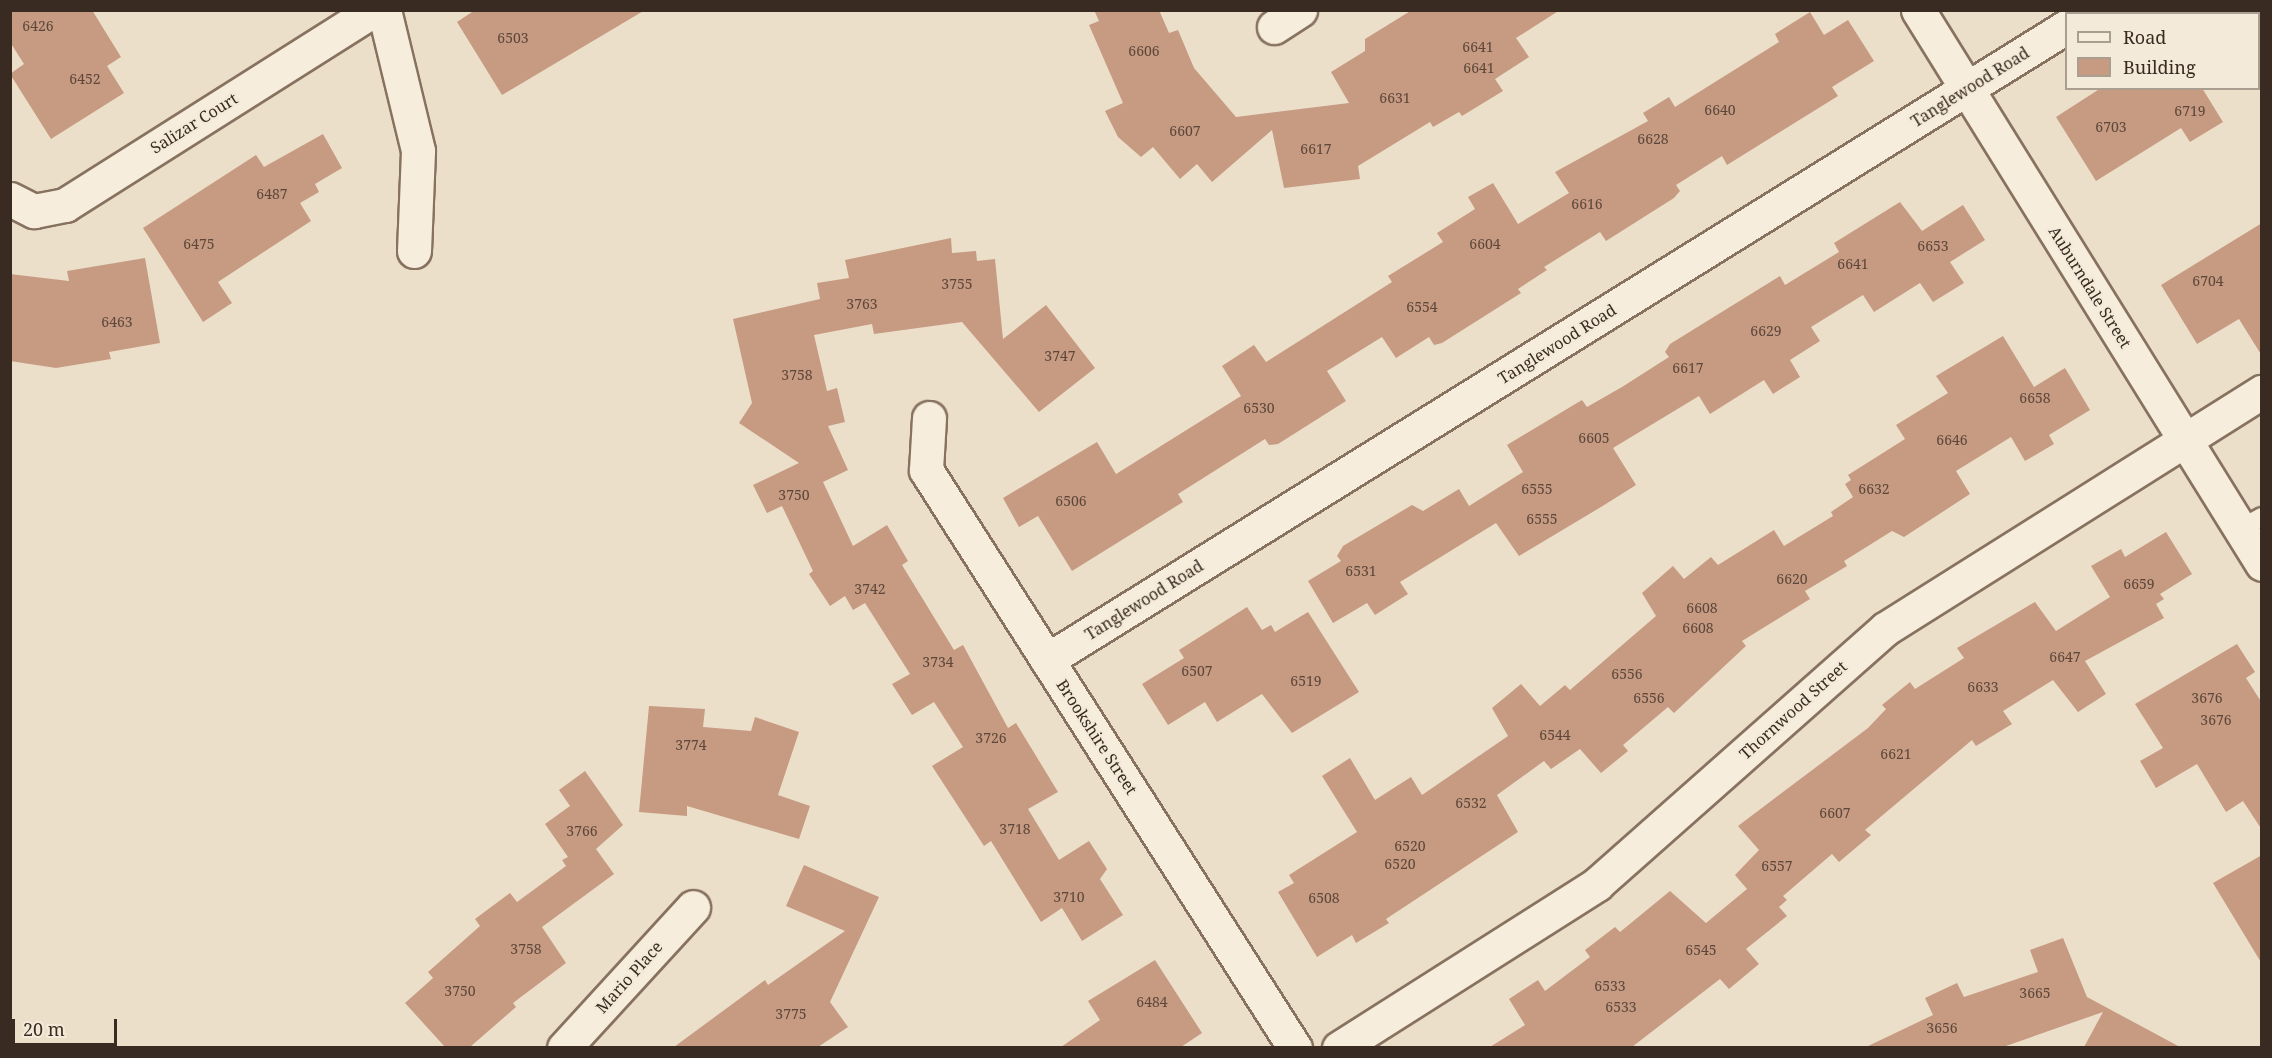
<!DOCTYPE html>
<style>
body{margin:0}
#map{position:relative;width:2272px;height:1058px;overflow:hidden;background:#ecdfca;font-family:"Noto Serif",serif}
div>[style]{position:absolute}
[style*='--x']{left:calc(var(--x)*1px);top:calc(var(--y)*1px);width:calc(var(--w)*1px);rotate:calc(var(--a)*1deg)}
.building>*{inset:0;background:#c79a82}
.roads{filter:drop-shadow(2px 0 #87725f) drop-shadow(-2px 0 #87725f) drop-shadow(0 2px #87725f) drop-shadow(0 -2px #87725f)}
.lane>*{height:18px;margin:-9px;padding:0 9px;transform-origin:9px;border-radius:9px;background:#f7eddc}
.street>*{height:33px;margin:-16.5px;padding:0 16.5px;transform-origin:16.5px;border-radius:16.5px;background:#f7eddc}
.secondary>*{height:33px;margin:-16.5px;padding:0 16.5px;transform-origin:16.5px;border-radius:16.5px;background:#f7eddc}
span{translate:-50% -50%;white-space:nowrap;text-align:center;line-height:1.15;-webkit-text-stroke:4.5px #f4ead9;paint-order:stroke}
.number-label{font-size:14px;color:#5c473a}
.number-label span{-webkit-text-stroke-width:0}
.street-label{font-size:16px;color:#392b22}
.frame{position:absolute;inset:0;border:12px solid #392b22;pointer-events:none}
.legend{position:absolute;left:2065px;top:12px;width:195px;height:78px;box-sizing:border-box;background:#f4ead9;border:2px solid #a99e90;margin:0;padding:8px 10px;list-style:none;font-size:18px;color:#392b22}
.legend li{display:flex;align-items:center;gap:12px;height:30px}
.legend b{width:30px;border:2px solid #a99e90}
.scale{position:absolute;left:12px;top:1019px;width:105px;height:27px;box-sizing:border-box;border:3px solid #392b22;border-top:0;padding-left:8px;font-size:18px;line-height:21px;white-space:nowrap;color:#392b22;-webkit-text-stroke:4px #f4ead9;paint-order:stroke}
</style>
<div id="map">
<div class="building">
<div style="clip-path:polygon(10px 10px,92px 10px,121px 57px,107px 66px,124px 93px,51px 139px,10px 74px,24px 64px,10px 42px)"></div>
<div style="clip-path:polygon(475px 10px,645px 10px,502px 95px,457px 22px)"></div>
<div style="clip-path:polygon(1094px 10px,1159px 10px,1169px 33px,1178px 30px,1194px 68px,1236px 117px,1349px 103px,1331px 72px,1365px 51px,1365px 39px,1412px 10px,1560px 10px,1516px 38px,1529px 57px,1495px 79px,1503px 91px,1462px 116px,1459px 112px,1433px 127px,1430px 122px,1358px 166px,1360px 179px,1284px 188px,1272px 130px,1212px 182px,1197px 164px,1180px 179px,1153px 147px,1141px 157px,1118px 137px,1105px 111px,1123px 103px,1089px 25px,1099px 21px)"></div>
<div style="clip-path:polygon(1810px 12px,1824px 35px,1848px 20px,1874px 61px,1832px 87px,1838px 96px,1727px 165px,1722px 156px,1676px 185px,1680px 191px,1674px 198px,1606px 241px,1600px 232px,1544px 267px,1547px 270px,1518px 289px,1521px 293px,1442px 343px,1434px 345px,1429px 337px,1396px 358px,1382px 337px,1327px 371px,1346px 401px,1278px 444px,1269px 445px,1265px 439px,1178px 494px,1183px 502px,1072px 571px,1038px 516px,1019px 527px,1003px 498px,1097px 442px,1116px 474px,1241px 396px,1222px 366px,1254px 345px,1266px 362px,1392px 282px,1388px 276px,1443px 242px,1437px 233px,1475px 209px,1468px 197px,1493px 183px,1518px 224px,1569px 193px,1555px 172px,1648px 121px,1643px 113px,1669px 97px,1675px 107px,1779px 42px,1775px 34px)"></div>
<div style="clip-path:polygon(2101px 88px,2202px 88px,2223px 122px,2190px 142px,2181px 128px,2096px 181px,2056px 117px)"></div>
<div style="clip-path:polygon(323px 134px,342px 168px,315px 184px,319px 192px,300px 203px,311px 221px,218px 282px,232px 303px,203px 322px,143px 228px,256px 155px,264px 167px)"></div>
<div style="clip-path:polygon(1900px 202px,1922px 231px,1963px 205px,1985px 240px,1950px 262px,1964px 283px,1933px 302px,1920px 283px,1874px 312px,1863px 295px,1811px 327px,1820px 341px,1790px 360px,1800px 377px,1773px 394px,1764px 380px,1710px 414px,1699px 396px,1613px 448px,1636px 485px,1601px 507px,1519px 556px,1496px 523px,1400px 582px,1408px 594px,1375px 615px,1367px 603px,1333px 623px,1308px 581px,1341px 561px,1337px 556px,1343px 546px,1412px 505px,1423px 511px,1459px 489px,1469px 506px,1523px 472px,1507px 445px,1582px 400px,1587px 407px,1622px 387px,1669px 357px,1665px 352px,1670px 344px,1780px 276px,1785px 285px,1839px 252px,1834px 243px)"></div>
<div style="clip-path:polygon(2262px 223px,2262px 356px,2239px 319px,2197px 344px,2161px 285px)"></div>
<div style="clip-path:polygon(951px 238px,952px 253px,976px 251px,977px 261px,995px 259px,1003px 339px,1046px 305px,1095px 368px,1039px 412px,962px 322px,874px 334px,872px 324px,814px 335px,827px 391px,837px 388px,845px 422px,828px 426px,848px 470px,823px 482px,853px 546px,887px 525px,908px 561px,902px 565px,954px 650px,963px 645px,1008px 728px,1016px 723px,1058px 792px,1028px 809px,1059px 860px,1089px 841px,1107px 869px,1100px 879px,1123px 915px,1082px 941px,1062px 908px,1041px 922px,991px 841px,984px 846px,932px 766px,963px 747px,934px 702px,912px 715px,892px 684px,910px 674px,865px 603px,853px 610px,845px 596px,830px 606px,809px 574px,813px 571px,782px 506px,767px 513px,753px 485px,799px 463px,739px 423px,752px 403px,733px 319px,820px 299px,817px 283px,849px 278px,845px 260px)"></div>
<div style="clip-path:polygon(145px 258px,160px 343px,109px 352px,111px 359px,56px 368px,10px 361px,10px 274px,69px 281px,67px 271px)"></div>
<div style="clip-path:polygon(2003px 336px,2034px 387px,2065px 368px,2090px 410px,2049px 435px,2054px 444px,2025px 461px,2011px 437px,1956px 471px,1970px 494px,1904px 537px,1892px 531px,1844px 561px,1847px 566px,1805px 591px,1810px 599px,1742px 641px,1746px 646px,1674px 713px,1668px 707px,1623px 745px,1628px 751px,1601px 773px,1580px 749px,1551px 769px,1544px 761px,1497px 795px,1518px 832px,1386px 919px,1389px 923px,1356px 943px,1352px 935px,1317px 957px,1278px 892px,1294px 883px,1289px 875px,1357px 832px,1322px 776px,1350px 758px,1375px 800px,1411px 777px,1422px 795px,1508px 736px,1492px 708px,1521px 684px,1540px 706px,1565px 685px,1570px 690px,1656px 616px,1642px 593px,1673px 566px,1684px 579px,1711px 557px,1718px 565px,1774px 530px,1784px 546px,1833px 516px,1831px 512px,1853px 497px,1845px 484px,1851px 480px,1848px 475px,1905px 439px,1896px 425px,1948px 393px,1936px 376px)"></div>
<div style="clip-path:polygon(2166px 532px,2192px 574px,2160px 594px,2164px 599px,2156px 604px,2164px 618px,2085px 661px,2106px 694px,2078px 712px,2053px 680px,2003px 711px,2012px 724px,1976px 746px,1972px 740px,1865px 830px,1871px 835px,1839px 862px,1832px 854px,1783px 896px,1787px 900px,1779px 907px,1787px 916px,1746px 949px,1759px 964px,1729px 989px,1720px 979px,1632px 1047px,1490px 1047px,1525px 1025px,1509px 999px,1538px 980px,1545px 991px,1590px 957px,1585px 950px,1615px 927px,1620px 932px,1670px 891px,1706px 923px,1747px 889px,1735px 875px,1759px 850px,1738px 826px,1868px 728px,1886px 709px,1882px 705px,1910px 682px,1915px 689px,1964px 658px,1957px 648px,2035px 602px,2056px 631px,2110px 597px,2091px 566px,2121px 549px,2125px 557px)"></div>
<div style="clip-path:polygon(1247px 607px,1262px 630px,1271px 625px,1275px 632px,1308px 612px,1359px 692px,1292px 733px,1262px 694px,1217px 722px,1205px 702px,1168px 725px,1142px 684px,1184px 658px,1179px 650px)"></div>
<div style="clip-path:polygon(2237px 644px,2255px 672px,2246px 678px,2262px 703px,2262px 830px,2243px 801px,2226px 812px,2197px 764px,2156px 788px,2140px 761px,2163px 748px,2135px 704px)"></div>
<div style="clip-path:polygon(649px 706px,705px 709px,703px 727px,751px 731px,755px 717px,799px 732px,778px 795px,810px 806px,799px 839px,687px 806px,687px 816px,639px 812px)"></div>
<div style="clip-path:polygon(585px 771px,623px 825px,596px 849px,614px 874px,542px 927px,566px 963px,513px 1003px,516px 1007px,470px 1047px,445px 1047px,405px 1003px,433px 978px,428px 972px,480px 926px,475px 919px,510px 893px,517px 902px,566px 866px,562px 860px,568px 857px,545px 824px,570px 806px,559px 790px)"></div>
<div style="clip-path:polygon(2262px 855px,2262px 964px,2213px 883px)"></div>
<div style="clip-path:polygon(804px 865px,879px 897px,830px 1002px,848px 1027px,818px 1047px,674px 1047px,765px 980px,768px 985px,845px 931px,786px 906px)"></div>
<div style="clip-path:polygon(2063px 938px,2087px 997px,2180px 1047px,2084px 1047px,2103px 1012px,2003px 1047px,1866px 1047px,1933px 1015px,1925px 998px,1957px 983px,1964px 997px,2038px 972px,2030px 950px)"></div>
<div style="clip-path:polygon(1155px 960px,1202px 1033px,1181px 1047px,1061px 1047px,1100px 1020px,1088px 1001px)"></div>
</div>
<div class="roads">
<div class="lane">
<div style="--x:2240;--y:529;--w:25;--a:-29"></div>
</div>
<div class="street">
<div style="--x:384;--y:10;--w:145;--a:76.4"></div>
<div style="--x:418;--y:151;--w:100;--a:92.3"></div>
<div style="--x:2088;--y:14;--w:6;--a:-45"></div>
<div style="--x:1274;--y:27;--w:31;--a:-33"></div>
<div style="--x:10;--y:199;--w:27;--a:27"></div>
<div style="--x:34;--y:211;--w:32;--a:-11"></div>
<div style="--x:65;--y:205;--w:365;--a:-32.3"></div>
<div style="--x:929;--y:418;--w:52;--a:93.3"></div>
<div style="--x:926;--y:470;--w:686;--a:57.45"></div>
<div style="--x:1047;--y:660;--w:1200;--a:-31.85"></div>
<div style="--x:564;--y:1048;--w:191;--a:-47.5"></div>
<div style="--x:1339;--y:1048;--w:306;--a:-32.4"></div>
<div style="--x:1597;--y:884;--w:385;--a:-41.5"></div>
<div style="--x:1885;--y:629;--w:445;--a:-32.2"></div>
</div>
<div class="secondary">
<div style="--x:1918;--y:10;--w:652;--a:58.16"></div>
</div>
</div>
<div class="number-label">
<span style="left:38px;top:26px">6426</span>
<span style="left:513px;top:38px">6503</span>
<span style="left:1478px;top:47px">6641</span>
<span style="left:1144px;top:51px">6606</span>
<span style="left:1479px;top:68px">6641</span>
<span style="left:85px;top:79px">6452</span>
<span style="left:1395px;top:98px">6631</span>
<span style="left:1720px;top:110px">6640</span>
<span style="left:2190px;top:111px">6719</span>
<span style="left:2111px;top:127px">6703</span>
<span style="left:1185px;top:131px">6607</span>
<span style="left:1653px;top:139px">6628</span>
<span style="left:1316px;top:149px">6617</span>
<span style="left:272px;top:194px">6487</span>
<span style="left:1587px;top:204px">6616</span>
<span style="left:199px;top:244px">6475</span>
<span style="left:1485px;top:244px">6604</span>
<span style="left:1933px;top:246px">6653</span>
<span style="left:1853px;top:264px">6641</span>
<span style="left:2208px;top:281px">6704</span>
<span style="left:957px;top:284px">3755</span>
<span style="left:862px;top:304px">3763</span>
<span style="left:1422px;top:307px">6554</span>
<span style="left:117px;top:322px">6463</span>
<span style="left:1766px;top:331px">6629</span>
<span style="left:1060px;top:356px">3747</span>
<span style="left:1688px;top:368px">6617</span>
<span style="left:797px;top:375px">3758</span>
<span style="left:2035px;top:398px">6658</span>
<span style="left:1259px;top:408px">6530</span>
<span style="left:1594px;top:438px">6605</span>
<span style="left:1952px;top:440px">6646</span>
<span style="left:1537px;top:489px">6555</span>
<span style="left:1874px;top:489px">6632</span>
<span style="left:794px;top:495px">3750</span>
<span style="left:1071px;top:501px">6506</span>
<span style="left:1542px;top:519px">6555</span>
<span style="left:1361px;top:571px">6531</span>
<span style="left:1792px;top:579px">6620</span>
<span style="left:2139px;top:584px">6659</span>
<span style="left:870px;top:589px">3742</span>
<span style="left:1702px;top:608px">6608</span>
<span style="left:1698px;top:628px">6608</span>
<span style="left:2065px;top:657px">6647</span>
<span style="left:938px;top:662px">3734</span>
<span style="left:1197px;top:671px">6507</span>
<span style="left:1627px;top:674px">6556</span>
<span style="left:1306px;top:681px">6519</span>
<span style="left:1983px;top:687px">6633</span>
<span style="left:1649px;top:698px">6556</span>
<span style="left:2207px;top:698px">3676</span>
<span style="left:2216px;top:720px">3676</span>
<span style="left:1555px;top:735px">6544</span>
<span style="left:991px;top:738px">3726</span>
<span style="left:691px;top:745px">3774</span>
<span style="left:1896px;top:754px">6621</span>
<span style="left:1471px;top:803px">6532</span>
<span style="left:1835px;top:813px">6607</span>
<span style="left:1015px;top:829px">3718</span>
<span style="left:582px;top:831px">3766</span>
<span style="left:1410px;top:846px">6520</span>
<span style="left:1400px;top:864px">6520</span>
<span style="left:1777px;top:866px">6557</span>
<span style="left:1069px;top:897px">3710</span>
<span style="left:1324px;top:898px">6508</span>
<span style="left:526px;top:949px">3758</span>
<span style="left:1701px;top:950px">6545</span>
<span style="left:1610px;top:986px">6533</span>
<span style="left:460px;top:991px">3750</span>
<span style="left:2035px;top:993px">3665</span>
<span style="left:1152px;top:1002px">6484</span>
<span style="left:1621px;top:1007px">6533</span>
<span style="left:791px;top:1014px">3775</span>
<span style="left:1942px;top:1028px">3656</span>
</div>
<div class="street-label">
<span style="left:1970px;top:87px;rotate:-32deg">Tanglewood Road</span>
<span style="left:194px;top:123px;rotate:-32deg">Salizar Court</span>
<span style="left:2090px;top:287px;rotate:58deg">Auburndale Street</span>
<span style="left:1557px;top:344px;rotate:-32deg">Tanglewood Road</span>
<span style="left:1144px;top:600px;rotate:-32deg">Tanglewood Road</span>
<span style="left:1793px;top:710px;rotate:-42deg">Thornwood Street</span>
<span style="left:1097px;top:737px;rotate:57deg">Brookshire Street</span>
<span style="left:629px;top:977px;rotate:-48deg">Mario Place</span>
</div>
<div class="frame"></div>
<ul class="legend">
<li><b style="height:8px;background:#f7eddc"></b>Road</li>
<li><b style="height:16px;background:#c79a82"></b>Building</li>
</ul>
<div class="scale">20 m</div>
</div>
